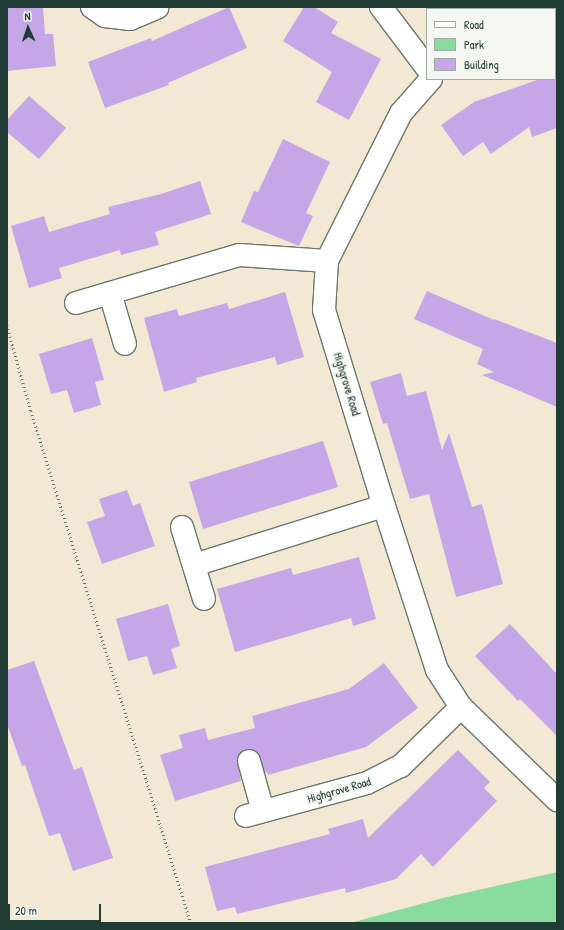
<!DOCTYPE html>
<style>
body{margin:0}
#map{position:relative;width:564px;height:930px;overflow:hidden;background:#f2e8d4;font-family:"Patrick Hand",sans-serif}
div>[style]{position:absolute}
[style*='--x']{left:calc(var(--x)*1px);top:calc(var(--y)*1px);width:calc(var(--w)*1px);rotate:calc(var(--a)*1deg)}
.green>*{inset:0;background:#89dc9d}
.building>*{inset:0;background:#c5a7e7}
.path>*{height:2.5px;margin-top:-1.25px;transform-origin:0;background:repeating-linear-gradient(90deg,#69796c 0 1px,transparent 0 4px)}
.roads{filter:drop-shadow(1px 0 #69796c) drop-shadow(-1px 0 #69796c) drop-shadow(0 1px #69796c) drop-shadow(0 -1px #69796c)}
.minor>*{height:22px;margin:-11px;padding:0 11px;transform-origin:11px;border-radius:11px;background:#fff}
span{translate:-50% -50%;white-space:nowrap;text-align:center;line-height:1.15;-webkit-text-stroke:4px #f6f6f2;paint-order:stroke}
.street-label{font-size:12px;color:#1f3d34}
.frame{position:absolute;inset:0;border:8px solid #1f3d34;pointer-events:none}
.legend{position:absolute;left:426px;top:8px;width:130px;height:72px;box-sizing:border-box;background:#f6f6f2;border:1px solid #a0aca6;margin:0;padding:5px 7px;list-style:none;font-size:12px;color:#1f3d34}
.legend li{display:flex;align-items:center;gap:8px;height:20px}
.legend b{width:20px;border:1px solid #a0aca6}
.north{position:absolute;left:8px;top:8px;width:40px;height:40px;-webkit-text-stroke:3px #f6f6f2;paint-order:stroke;rotate:357deg;font-size:11px;font-weight:700;line-height:16px;text-align:center;color:#1f3d34}
.north::after{content:'';display:block;margin:auto;width:14px;height:18px;background:#1f3d34;clip-path:polygon(50% 0,100% 100%,50% 72%,0 100%)}
.scale{position:absolute;left:8px;top:904px;width:93px;height:18px;box-sizing:border-box;border:2px solid #1f3d34;border-top:0;padding-left:5px;font-size:12px;line-height:14px;white-space:nowrap;color:#1f3d34;-webkit-text-stroke:3px #f6f6f2;paint-order:stroke}
</style>
<div id="map">
<div class="green">
<div style="clip-path:polygon(557px 872px,557px 923px,350px 923px,443px 898px)"></div>
</div>
<div class="building">
<div style="clip-path:polygon(7px 7px,43px 7px,45px 34px,53px 34px,56px 66px,7px 71px)"></div>
<div style="clip-path:polygon(229px 7px,247px 48px,168px 83px,169px 85px,105px 108px,88px 62px,151px 38px,152px 41px)"></div>
<div style="clip-path:polygon(304px 7px,314px 7px,338px 22px,331px 33px,381px 59px,349px 120px,316px 102px,332px 72px,283px 41px)"></div>
<div style="clip-path:polygon(557px 73px,557px 128px,532px 137px,529px 127px,491px 154px,483px 142px,463px 156px,441px 125px,474px 102px,540px 79px,555px 79px,555px 74px)"></div>
<div style="clip-path:polygon(29px 96px,66px 128px,39px 159px,7px 132px,7px 120px)"></div>
<div style="clip-path:polygon(283px 139px,330px 162px,306px 213px,313px 216px,299px 246px,241px 222px,254px 191px,258px 192px)"></div>
<div style="clip-path:polygon(200px 181px,211px 214px,155px 232px,159px 245px,121px 255px,120px 250px,59px 268px,62px 278px,29px 288px,11px 226px,44px 216px,49px 232px,110px 214px,108px 207px,161px 194px)"></div>
<div style="clip-path:polygon(427px 291px,494px 320px,494px 319px,557px 343px,557px 407px,482px 375px,494px 372px,477px 364px,483px 349px,414px 319px)"></div>
<div style="clip-path:polygon(285px 292px,304px 357px,277px 365px,275px 357px,196px 378px,197px 382px,164px 392px,144px 318px,177px 309px,179px 316px,227px 303px,229px 309px)"></div>
<div style="clip-path:polygon(92px 338px,104px 380px,95px 382px,101px 405px,74px 413px,67px 390px,51px 394px,39px 354px)"></div>
<div style="clip-path:polygon(401px 373px,407px 396px,426px 391px,442px 450px,449px 433px,472px 507px,482px 504px,503px 584px,456px 597px,429px 494px,410px 499px,387px 423px,383px 424px,370px 382px)"></div>
<div style="clip-path:polygon(323px 441px,338px 487px,203px 529px,189px 482px)"></div>
<div style="clip-path:polygon(127px 490px,133px 506px,140px 503px,155px 546px,102px 564px,87px 522px,105px 516px,99px 499px)"></div>
<div style="clip-path:polygon(359px 557px,376px 619px,353px 626px,351px 618px,235px 652px,217px 589px,291px 568px,293px 575px)"></div>
<div style="clip-path:polygon(168px 604px,180px 646px,171px 649px,177px 668px,153px 675px,147px 656px,128px 661px,116px 619px)"></div>
<div style="clip-path:polygon(510px 624px,557px 674px,557px 736px,520px 699px,518px 701px,475px 656px)"></div>
<div style="clip-path:polygon(34px 661px,74px 770px,82px 767px,113px 858px,73px 871px,60px 833px,49px 836px,25px 765px,22px 766px,7px 724px,7px 670px)"></div>
<div style="clip-path:polygon(384px 663px,418px 708px,366px 747px,268px 775px,267px 772px,265px 773px,258px 752px,252px 749px,245px 749px,240px 753px,237px 758px,241px 781px,175px 801px,160px 755px,183px 748px,179px 735px,205px 728px,208px 740px,255px 728px,252px 716px,349px 689px)"></div>
<div style="clip-path:polygon(458px 750px,490px 782px,484px 788px,497px 801px,433px 867px,421px 854px,396px 879px,346px 893px,345px 888px,237px 914px,235px 907px,217px 911px,205px 867px,330px 834px,328px 829px,363px 819px,368px 838px)"></div>
</div>
<div class="path">
<div style="--x:7;--y:325;--w:89;--a:74.4"></div>
<div style="--x:31;--y:411;--w:536;--a:72.65"></div>
</div>
<div class="roads">
<div class="minor">
<div style="--x:92;--y:7;--w:16;--a:35"></div>
<div style="--x:105;--y:16;--w:25;--a:7"></div>
<div style="--x:130;--y:19;--w:30;--a:-23"></div>
<div style="--x:381;--y:7;--w:76;--a:53"></div>
<div style="--x:555;--y:24;--w:2;--a:-27"></div>
<div style="--x:431;--y:79;--w:45;--a:131.4"></div>
<div style="--x:401;--y:113;--w:165;--a:116.6"></div>
<div style="--x:327;--y:261;--w:49;--a:93.5"></div>
<div style="--x:324;--y:310;--w:205;--a:73"></div>
<div style="--x:384;--y:506;--w:172;--a:72.1"></div>
<div style="--x:437;--y:670;--w:44;--a:57"></div>
<div style="--x:461;--y:707;--w:134;--a:44.1"></div>
<div style="--x:110;--y:293;--w:53;--a:73.6"></div>
<div style="--x:76;--y:303;--w:170;--a:-16.4"></div>
<div style="--x:239;--y:255;--w:88;--a:3.9"></div>
<div style="--x:182;--y:527;--w:75;--a:73"></div>
<div style="--x:194;--y:565;--w:199;--a:-17.3"></div>
<div style="--x:249;--y:761;--w:52;--a:74.4"></div>
<div style="--x:246;--y:816;--w:125;--a:-15.3"></div>
<div style="--x:367;--y:783;--w:38;--a:-27"></div>
<div style="--x:401;--y:766;--w:84;--a:-44.5"></div>
</div>
</div>
<div class="street-label">
<span style="left:347px;top:384px;rotate:73deg">Highgrove Road</span>
<span style="left:339px;top:790px;rotate:-16deg">Highgrove Road</span>
</div>
<div class="frame"></div>
<ul class="legend">
<li><b style="height:5px;background:#fff"></b>Road</li>
<li><b style="height:11px;background:#89dc9d"></b>Park</li>
<li><b style="height:11px;background:#c5a7e7"></b>Building</li>
</ul>
<div class="north">N</div>
<div class="scale">20 m</div>
</div>
